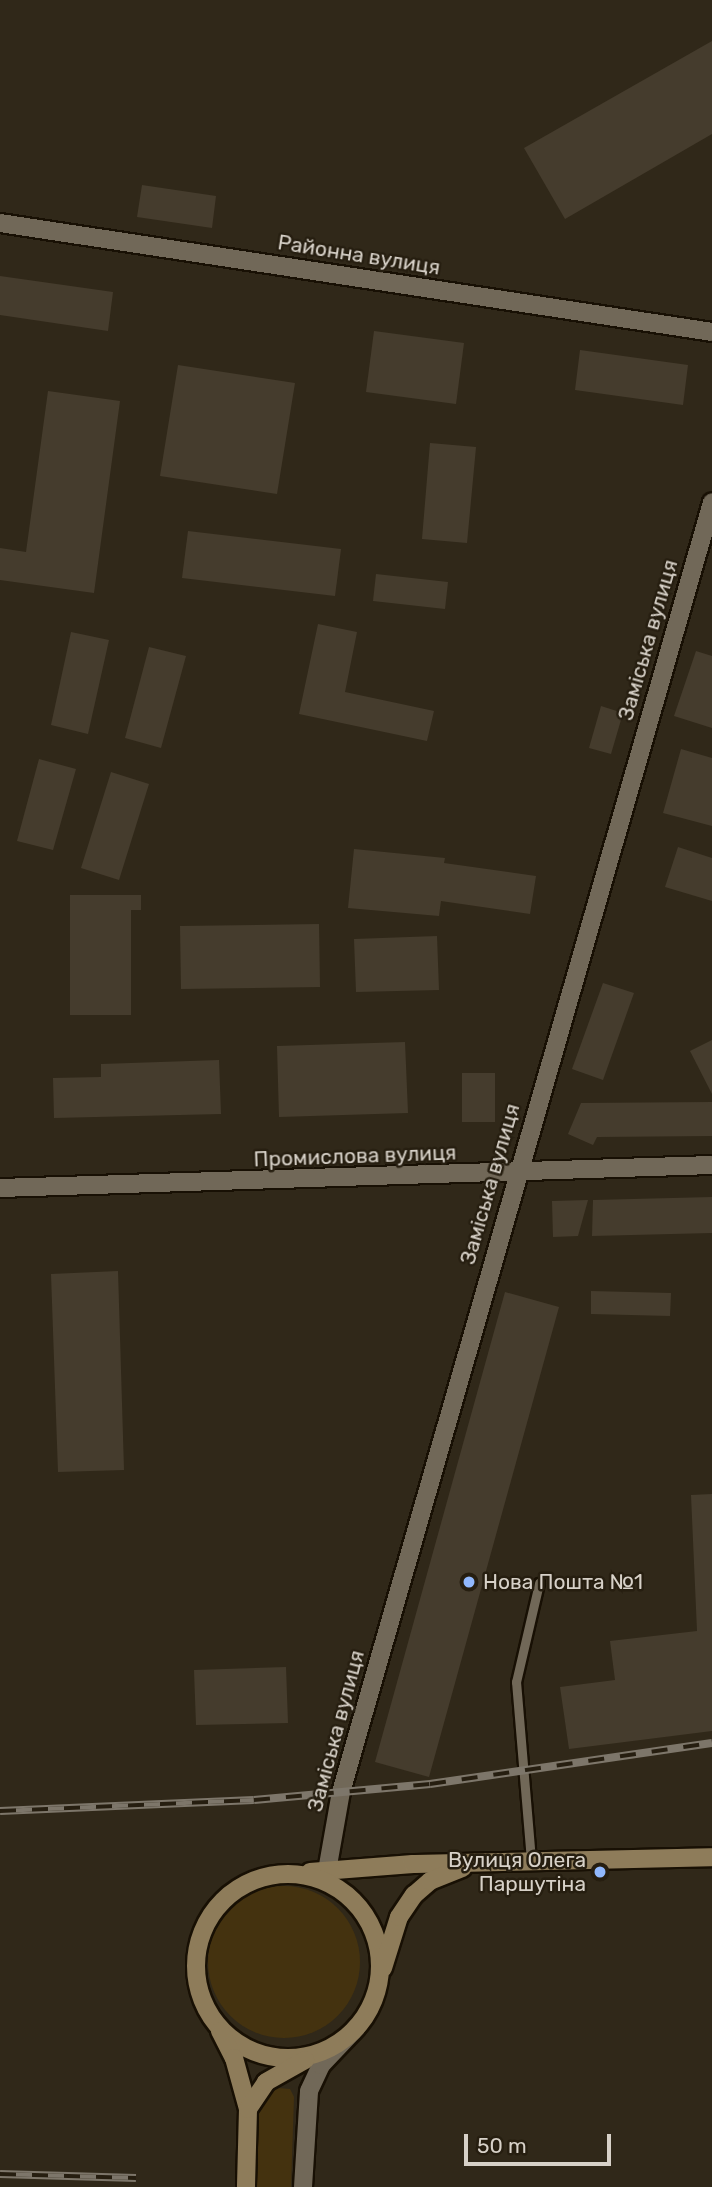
<!DOCTYPE html>
<meta charset="utf-8">
<style>
body{margin:0}
#map{position:relative;width:712px;height:2187px;overflow:hidden;background:#302819;font-family:Rubik,sans-serif}
div>[style]{position:absolute}
[style*='--x']{left:calc(var(--x)*1px);top:calc(var(--y)*1px);width:calc(var(--w)*1px);rotate:calc(var(--a)*1deg)}
.green>*{inset:0;background:#44320f}
.round{border-radius:50%}
.building>*{inset:0;background:#453c2d}
.roads{filter:drop-shadow(2px 0 #181004) drop-shadow(-2px 0 #181004) drop-shadow(0 2px #181004) drop-shadow(0 -2px #181004)}
.lane>*{height:9px;margin:-4.5px;padding:0 4.5px;transform-origin:4.5px;border-radius:4.5px;background:#716858}
.street>*{height:18px;margin:-9px;padding:0 9px;transform-origin:9px;border-radius:9px;background:#716858}
.secondary>*{height:18px;margin:-9px;padding:0 9px;transform-origin:9px;border-radius:9px;background:#8e7c5a}
.secondary>.ring{margin:-9px;padding:0;box-sizing:content-box;background:none;border:18px solid #8e7c5a;border-radius:50%}
.rail>*{height:8px;margin-top:-4px;transform-origin:0;background:repeating-linear-gradient(90deg,#261e10 0 16px,#7d766a 0 32px);box-sizing:border-box;border-block:2px solid #7d766a}
.dots>*{width:19px;height:19px;translate:-50% -50%;box-sizing:border-box;border:4px solid #261e10;border-radius:50%}
span{translate:-50% -50%;white-space:nowrap;text-align:center;line-height:1.15;-webkit-text-stroke:5px #261e10;paint-order:stroke}
.street-label{font-size:21px;color:#d7d1c8}
.poi-label{font-size:21px;color:#d7d1c8}
.left{translate:0 -50%;text-align:left}
.right{translate:-100% -50%;text-align:right}
.scale{position:absolute;left:464px;top:2134px;width:147px;height:32px;box-sizing:border-box;border:4px solid #d7d1c8;border-top:0;padding-left:9px;font-size:21px;line-height:24px;white-space:nowrap;color:#d7d1c8;-webkit-text-stroke:5px #261e10;paint-order:stroke}
</style>
<div id="map">
<div class="green">
<div class="round" style="left:208px;top:1886px;width:152px;height:152px"></div>
<div style="clip-path:polygon(278px 2088px,290px 2089px,294px 2097px,291px 2187px,253px 2187px,255px 2112px,260px 2099px)"></div>
</div>
<div class="building">
<div style="clip-path:polygon(712px 41px,712px 134px,565px 219px,524px 148px)"></div>
<div style="clip-path:polygon(142px 185px,216px 196px,212px 228px,137px 217px)"></div>
<div style="clip-path:polygon(0 276px,113px 292px,108px 331px,0 315px)"></div>
<div style="clip-path:polygon(374px 331px,464px 343px,456px 404px,366px 392px)"></div>
<div style="clip-path:polygon(580px 350px,688px 365px,683px 405px,575px 390px)"></div>
<div style="clip-path:polygon(178px 365px,295px 383px,277px 494px,160px 476px)"></div>
<div style="clip-path:polygon(48px 391px,120px 401px,94px 593px,0 580px,0 548px,26px 552px)"></div>
<div style="clip-path:polygon(430px 443px,476px 447px,467px 543px,422px 539px)"></div>
<div style="clip-path:polygon(188px 531px,341px 549px,335px 596px,182px 578px)"></div>
<div style="clip-path:polygon(376px 574px,448px 582px,445px 609px,373px 601px)"></div>
<div style="clip-path:polygon(318px 624px,357px 632px,345px 692px,434px 711px,427px 741px,299px 714px)"></div>
<div style="clip-path:polygon(71px 632px,109px 640px,88px 734px,51px 725px)"></div>
<div style="clip-path:polygon(149px 647px,186px 656px,161px 748px,125px 738px)"></div>
<div style="clip-path:polygon(696px 651px,712px 656px,712px 728px,674px 716px)"></div>
<div style="clip-path:polygon(601px 706px,623px 713px,611px 754px,589px 748px)"></div>
<div style="clip-path:polygon(681px 749px,712px 758px,712px 826px,663px 813px)"></div>
<div style="clip-path:polygon(39px 759px,76px 769px,53px 850px,17px 841px)"></div>
<div style="clip-path:polygon(111px 772px,149px 784px,119px 880px,81px 868px)"></div>
<div style="clip-path:polygon(678px 847px,712px 858px,712px 901px,665px 887px)"></div>
<div style="clip-path:polygon(354px 849px,445px 858px,444px 863px,536px 876px,530px 914px,441px 901px,439px 916px,348px 908px)"></div>
<div style="clip-path:polygon(70px 895px,141px 895px,141px 910px,131px 910px,131px 1015px,70px 1015px)"></div>
<div style="clip-path:polygon(319px 924px,320px 987px,181px 989px,180px 926px)"></div>
<div style="clip-path:polygon(437px 936px,439px 990px,356px 992px,354px 939px)"></div>
<div style="clip-path:polygon(603px 983px,634px 993px,603px 1080px,572px 1069px)"></div>
<div style="clip-path:polygon(712px 1040px,712px 1094px,690px 1051px)"></div>
<div style="clip-path:polygon(405px 1042px,408px 1113px,279px 1117px,277px 1046px)"></div>
<div style="clip-path:polygon(219px 1060px,221px 1114px,54px 1118px,53px 1078px,101px 1077px,101px 1064px)"></div>
<div style="clip-path:polygon(462px 1073px,495px 1073px,495px 1122px,462px 1122px)"></div>
<div style="clip-path:polygon(712px 1102px,712px 1136px,597px 1137px,593px 1145px,568px 1134px,581px 1103px)"></div>
<div style="clip-path:polygon(712px 1197px,712px 1233px,592px 1236px,593px 1200px)"></div>
<div style="clip-path:polygon(588px 1200px,578px 1236px,553px 1237px,552px 1201px)"></div>
<div style="clip-path:polygon(118px 1271px,124px 1470px,58px 1472px,51px 1274px)"></div>
<div style="clip-path:polygon(591px 1291px,671px 1293px,670px 1316px,591px 1314px)"></div>
<div style="clip-path:polygon(505px 1292px,559px 1307px,429px 1777px,375px 1762px)"></div>
<div style="clip-path:polygon(712px 1494px,712px 1731px,569px 1749px,560px 1687px,615px 1680px,610px 1641px,697px 1631px,691px 1495px)"></div>
<div style="clip-path:polygon(286px 1667px,288px 1723px,196px 1725px,194px 1670px)"></div>
</div>
<div class="roads">
<div class="lane">
<div style="--x:531;--y:1860;--w:179;--a:-94.8"></div>
<div style="--x:516;--y:1682;--w:102;--a:-76.9"></div>
</div>
<div class="street">
<div style="--x:0;--y:223;--w:720;--a:8.7"></div>
<div style="--x:0;--y:1188;--w:712;--a:-1.85"></div>
<div style="--x:330;--y:1883;--w:12;--a:-104"></div>
<div style="--x:327;--y:1871;--w:80;--a:-80"></div>
<div style="--x:341;--y:1792;--w:1342;--a:-73.95"></div>
<div style="--x:303;--y:2187;--w:96;--a:-86.4"></div>
<div style="--x:309;--y:2091;--w:29;--a:-65"></div>
<div style="--x:321;--y:2065;--w:52;--a:-46.5"></div>
</div>
<div class="secondary">
<div style="--x:310;--y:1872;--w:103;--a:-4.4"></div>
<div style="--x:413;--y:1864;--w:299;--a:-1.3"></div>
<div class="ring" style="left:196px;top:1874px;width:166px;height:166px"></div>
<div style="--x:383;--y:1968;--w:53;--a:-72.6"></div>
<div style="--x:399;--y:1917;--w:27;--a:-56"></div>
<div style="--x:414;--y:1895;--w:21;--a:-41"></div>
<div style="--x:430;--y:1881;--w:35;--a:-22"></div>
<div style="--x:220;--y:2031;--w:30;--a:63"></div>
<div style="--x:234;--y:2058;--w:53;--a:74.6"></div>
<div style="--x:248;--y:2109;--w:78;--a:91.5"></div>
<div style="--x:248;--y:2109;--w:32;--a:-56"></div>
<div style="--x:266;--y:2082;--w:45;--a:-29.4"></div>
</div>
</div>
<div class="rail">
<div style="--x:0;--y:1811;--w:254;--a:-2.5"></div>
<div style="--x:254;--y:1800;--w:177;--a:-5.2"></div>
<div style="--x:430;--y:1784;--w:285;--a:-8.3"></div>
<div style="--x:0;--y:2174;--w:136;--a:1.7"></div>
</div>
<div class="dots">
<div style="left:469px;top:1582px;background:#91b8fd"></div>
<div style="left:600px;top:1872px;background:#91b8fd"></div>
</div>
<div class="street-label">
<span style="left:359px;top:255px;rotate:9deg">Районна вулиця</span>
<span style="left:648px;top:640px;rotate:-74deg">Заміська вулиця</span>
<span style="left:355px;top:1156px;rotate:-2deg">Промислова вулиця</span>
<span style="left:490px;top:1184px;rotate:-74deg">Заміська вулиця</span>
<span style="left:336px;top:1731px;rotate:-75deg">Заміська вулиця</span>
</div>
<div class="poi-label">
<span class="left" style="left:483px;top:1582px">Нова Пошта №1</span>
<span class="right" style="left:586px;top:1872px">Вулиця Олега<br>Паршутіна</span>
</div>
<div class="scale">50 m</div>
</div>
